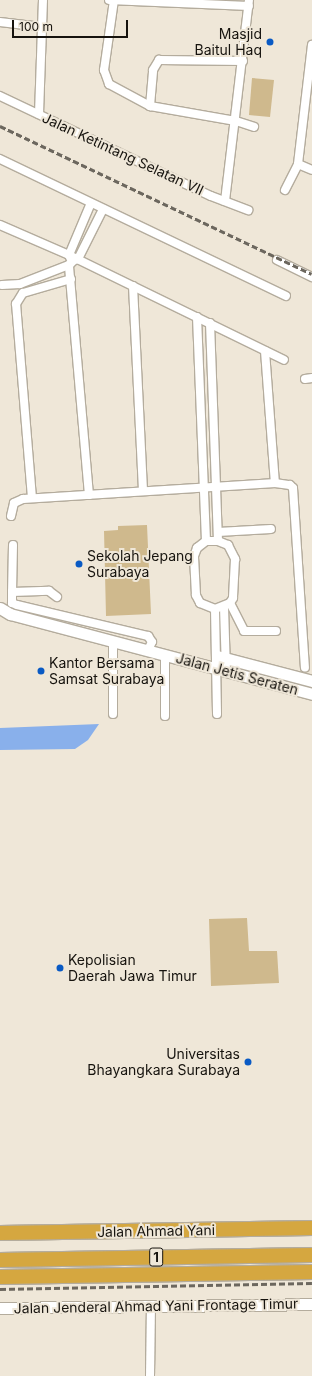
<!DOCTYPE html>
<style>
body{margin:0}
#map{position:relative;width:312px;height:1376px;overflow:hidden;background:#efe7d8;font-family:Inter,sans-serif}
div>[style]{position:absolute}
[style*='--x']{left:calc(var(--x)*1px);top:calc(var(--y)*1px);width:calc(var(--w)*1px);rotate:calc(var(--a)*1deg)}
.green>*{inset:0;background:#cfb98d}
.water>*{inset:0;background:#89b0eb}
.roads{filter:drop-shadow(1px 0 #b4ac9d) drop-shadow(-1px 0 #b4ac9d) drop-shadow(0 1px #b4ac9d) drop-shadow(0 -1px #b4ac9d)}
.street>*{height:8px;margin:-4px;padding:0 4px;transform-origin:4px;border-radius:4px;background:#fff}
.secondary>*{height:11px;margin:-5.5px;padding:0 5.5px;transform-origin:5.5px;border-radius:5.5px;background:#fff}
.highway>*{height:14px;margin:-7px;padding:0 7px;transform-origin:7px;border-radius:7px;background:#d5a740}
.rail>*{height:2.5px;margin-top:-1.25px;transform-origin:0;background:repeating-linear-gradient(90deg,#6c675e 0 6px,transparent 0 9px)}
.dots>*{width:11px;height:11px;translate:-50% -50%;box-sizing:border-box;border:2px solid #efe7d8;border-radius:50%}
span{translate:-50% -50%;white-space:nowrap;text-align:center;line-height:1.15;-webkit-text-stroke:4px #efe7d8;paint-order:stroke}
.shield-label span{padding:1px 3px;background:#efe7d8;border:1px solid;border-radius:3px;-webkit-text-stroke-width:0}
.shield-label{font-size:13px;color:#16130e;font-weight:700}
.poi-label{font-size:14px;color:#16130e}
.right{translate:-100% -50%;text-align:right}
.left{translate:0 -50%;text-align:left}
.street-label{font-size:14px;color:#16130e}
.scale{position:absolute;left:12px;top:20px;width:116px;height:18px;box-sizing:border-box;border:2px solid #16130e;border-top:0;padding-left:5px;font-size:12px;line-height:14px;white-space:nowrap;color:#16130e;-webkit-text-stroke:3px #efe7d8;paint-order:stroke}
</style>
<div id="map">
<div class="green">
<div style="clip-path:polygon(252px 78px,274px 80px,270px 117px,249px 115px)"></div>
<div style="clip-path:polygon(147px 525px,151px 614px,106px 616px,104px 531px,118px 530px,118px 526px)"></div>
<div style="clip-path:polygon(247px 918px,249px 951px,277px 951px,279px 983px,211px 986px,209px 919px)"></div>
</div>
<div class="water">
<div style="clip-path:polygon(99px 724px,88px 740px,75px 749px,0 750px,0 728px)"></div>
</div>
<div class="roads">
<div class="street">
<div style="--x:109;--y:0;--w:140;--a:2.5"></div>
<div style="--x:114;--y:0;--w:71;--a:98.1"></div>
<div style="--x:104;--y:70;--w:15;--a:70"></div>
<div style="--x:109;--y:84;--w:47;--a:28.2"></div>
<div style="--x:150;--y:106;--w:87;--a:9.9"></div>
<div style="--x:236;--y:121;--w:19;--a:18"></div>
<div style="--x:0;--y:22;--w:42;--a:6.8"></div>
<div style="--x:0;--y:96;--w:233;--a:25.4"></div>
<div style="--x:211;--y:196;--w:40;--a:21"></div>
<div style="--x:150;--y:106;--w:36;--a:-85"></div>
<div style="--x:153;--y:70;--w:12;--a:-59"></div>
<div style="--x:159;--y:60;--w:84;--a:0.7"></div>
<div style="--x:39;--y:114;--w:114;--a:-88"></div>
<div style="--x:0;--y:159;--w:317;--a:25.6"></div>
<div style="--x:298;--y:164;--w:15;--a:23"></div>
<div style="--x:285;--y:190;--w:29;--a:-63"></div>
<div style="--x:298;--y:164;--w:120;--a:-83.3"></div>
<div style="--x:225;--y:201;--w:202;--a:-83.2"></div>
<div style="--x:0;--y:225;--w:75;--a:23.5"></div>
<div style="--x:69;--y:255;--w:239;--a:26"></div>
<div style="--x:277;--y:260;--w:39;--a:26"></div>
<div style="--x:72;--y:261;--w:6;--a:-18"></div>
<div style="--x:78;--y:259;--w:56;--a:-63.4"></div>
<div style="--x:2;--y:285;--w:18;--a:-3"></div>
<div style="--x:20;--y:284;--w:53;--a:-21.2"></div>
<div style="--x:133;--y:286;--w:205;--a:87.2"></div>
<div style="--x:197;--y:317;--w:224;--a:87.7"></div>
<div style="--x:210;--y:323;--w:218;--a:87.9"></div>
<div style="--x:265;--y:351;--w:132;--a:85.7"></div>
<div style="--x:305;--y:379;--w:7;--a:-8"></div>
<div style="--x:89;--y:495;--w:231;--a:-95"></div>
<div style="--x:69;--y:265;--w:4;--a:-45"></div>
<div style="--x:72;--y:262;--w:8;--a:-113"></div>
<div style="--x:69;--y:255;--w:56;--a:-67.1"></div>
<div style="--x:32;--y:498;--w:195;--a:-94.7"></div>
<div style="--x:16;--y:304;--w:13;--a:-58"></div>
<div style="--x:23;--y:293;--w:50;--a:-16.3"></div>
<div style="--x:11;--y:516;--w:13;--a:-77"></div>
<div style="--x:14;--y:503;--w:10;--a:-24"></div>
<div style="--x:23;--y:499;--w:253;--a:-3.6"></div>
<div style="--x:275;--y:483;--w:15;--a:8"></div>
<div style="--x:290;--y:485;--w:4;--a:45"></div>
<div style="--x:293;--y:488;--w:180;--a:86.2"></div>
<div style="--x:218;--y:532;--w:53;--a:-3.2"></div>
<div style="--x:206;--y:541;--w:12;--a:0"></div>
<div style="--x:218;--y:541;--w:11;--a:22"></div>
<div style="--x:228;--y:545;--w:16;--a:63"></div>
<div style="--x:235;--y:559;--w:39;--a:93"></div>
<div style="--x:233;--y:598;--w:6;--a:121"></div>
<div style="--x:230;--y:603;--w:16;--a:158"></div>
<div style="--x:215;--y:609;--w:16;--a:-158"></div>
<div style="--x:200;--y:603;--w:9;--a:-117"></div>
<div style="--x:196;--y:595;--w:39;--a:-93"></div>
<div style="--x:194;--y:556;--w:9;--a:-69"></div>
<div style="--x:197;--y:548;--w:11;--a:-38"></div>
<div style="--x:13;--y:545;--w:47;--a:91.2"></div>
<div style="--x:12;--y:592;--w:37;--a:-2"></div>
<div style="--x:49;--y:591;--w:10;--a:37"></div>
<div style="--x:12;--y:592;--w:11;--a:90"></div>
<div style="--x:12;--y:603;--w:5;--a:22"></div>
<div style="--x:17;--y:605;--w:135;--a:13.3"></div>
<div style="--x:148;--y:636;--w:7;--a:56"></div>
<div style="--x:152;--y:642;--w:9;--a:117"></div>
<div style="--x:230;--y:603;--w:31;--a:63"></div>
<div style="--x:244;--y:631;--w:32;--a:0"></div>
<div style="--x:224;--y:607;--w:64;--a:88.2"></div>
<div style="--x:215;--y:609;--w:105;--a:88.9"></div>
<div style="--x:165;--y:655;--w:61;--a:90"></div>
<div style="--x:113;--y:714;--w:73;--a:-90"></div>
<div style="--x:150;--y:1376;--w:70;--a:-89.2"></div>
</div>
<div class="secondary">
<div style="--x:0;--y:608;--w:12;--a:31"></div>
<div style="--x:10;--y:614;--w:312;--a:14.8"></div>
<div style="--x:217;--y:656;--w:98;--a:14.7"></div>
<div style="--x:0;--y:1308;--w:312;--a:-0.7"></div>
</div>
<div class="highway">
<div style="--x:0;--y:1233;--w:312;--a:-0.9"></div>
<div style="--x:0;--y:1260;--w:312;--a:-0.9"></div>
<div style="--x:0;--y:1277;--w:312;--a:-0.9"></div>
</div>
</div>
<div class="rail">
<div style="--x:0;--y:126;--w:345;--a:25.4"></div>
<div style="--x:0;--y:1289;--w:312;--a:-1.1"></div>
</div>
<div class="dots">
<div style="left:270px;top:42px;background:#095ac4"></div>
<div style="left:79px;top:564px;background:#095ac4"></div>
<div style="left:41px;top:671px;background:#095ac4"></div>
<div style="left:60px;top:968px;background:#095ac4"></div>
<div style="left:248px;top:1062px;background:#095ac4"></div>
</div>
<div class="shield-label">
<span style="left:156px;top:1257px">1</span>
</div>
<div class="poi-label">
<span class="right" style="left:262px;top:42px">Masjid<br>Baitul Haq</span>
<span class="left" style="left:87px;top:564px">Sekolah Jepang<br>Surabaya</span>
<span class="left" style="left:49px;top:671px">Kantor Bersama<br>Samsat Surabaya</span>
<span class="left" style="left:68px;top:968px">Kepolisian<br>Daerah Jawa Timur</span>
<span class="right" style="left:240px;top:1062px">Universitas<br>Bhayangkara Surabaya</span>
</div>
<div class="street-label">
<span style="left:123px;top:154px;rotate:25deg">Jalan Ketintang Selatan VII</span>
<span style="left:237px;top:674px;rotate:15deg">Jalan Jetis Seraten</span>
<span style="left:156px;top:1231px;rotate:-1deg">Jalan Ahmad Yani</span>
<span style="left:156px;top:1306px;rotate:-1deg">Jalan Jenderal Ahmad Yani Frontage Timur</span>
</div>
<div class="scale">100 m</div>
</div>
